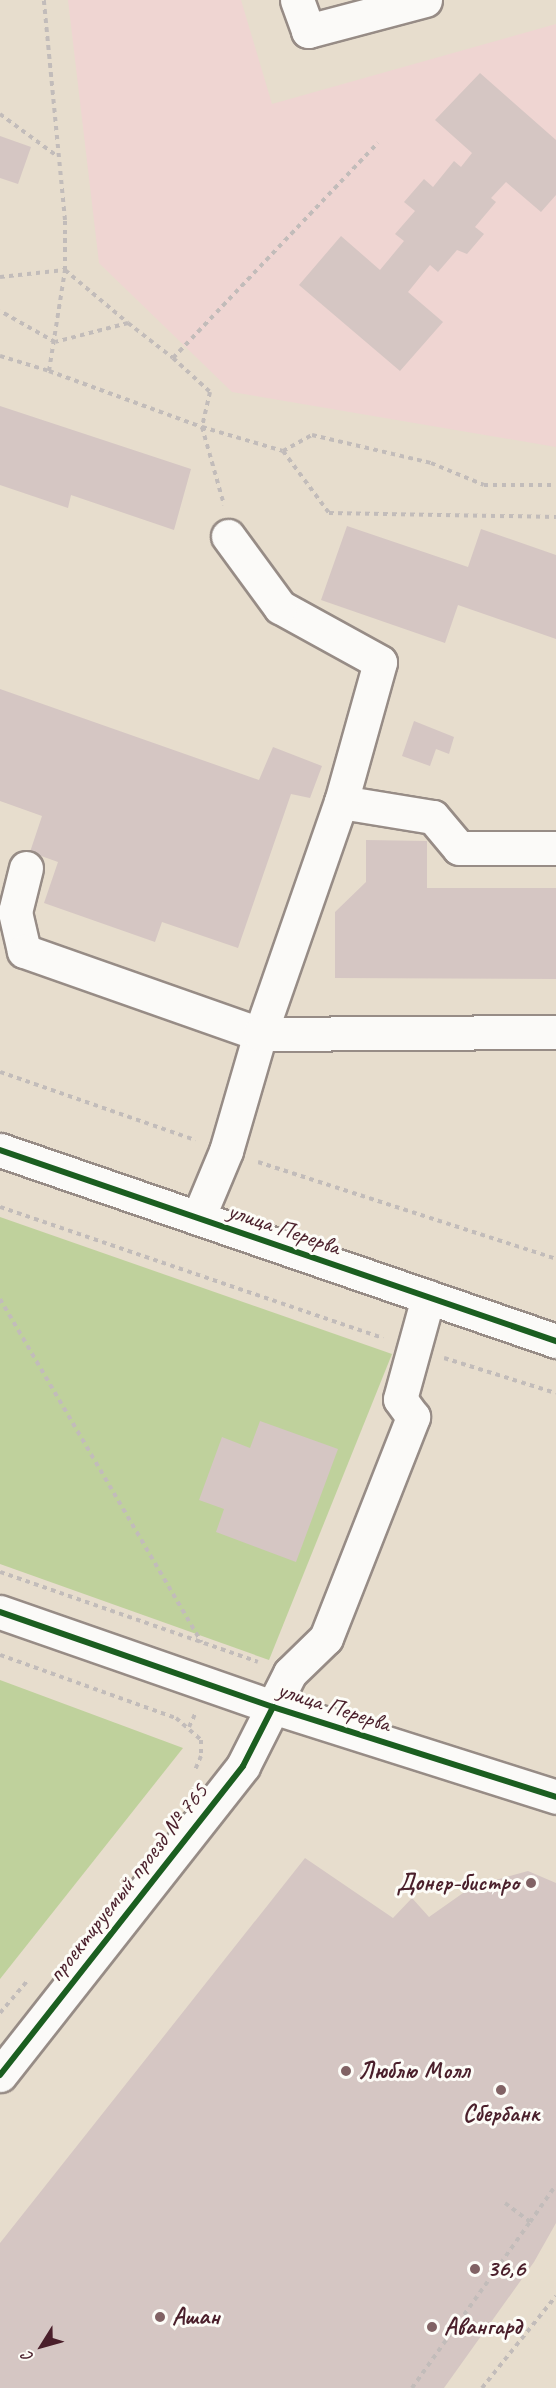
<!DOCTYPE html>
<meta charset="utf-8">
<style>
body{margin:0}
#map{position:relative;width:556px;height:2388px;overflow:hidden;background:#e7ddcd;font-family:Caveat,sans-serif}
div>[style]{position:absolute}
[style*='--x']{left:calc(var(--x)*1px);top:calc(var(--y)*1px);width:calc(var(--w)*1px);rotate:calc(var(--a)*1deg)}
.built>*{inset:0;background:#efd5d2}
.green>*{inset:0;background:#bfd19c}
.building>*{inset:0;background:#d5c6c3}
.path>*{height:4px;margin-top:-2px;transform-origin:0;background:repeating-linear-gradient(90deg,#c2bcba 0 4.5px,transparent 0 9px)}
.roads{filter:drop-shadow(2px 0 #978c86) drop-shadow(-2px 0 #978c86) drop-shadow(0 2px #978c86) drop-shadow(0 -2px #978c86)}
.minor>*{height:33px;margin:-16.5px;padding:0 16.5px;transform-origin:16.5px;border-radius:16.5px;background:#fbfaf8}
.major>*{height:33px;margin:-16.5px;padding:0 16.5px;transform-origin:16.5px;border-radius:16.5px;background:#fbfaf8}
.cycleway>*{height:6px;margin:-3px;padding:0 3px;transform-origin:3px;border-radius:3px;background:#1b5e20}
.dots>*{width:16px;height:16px;translate:-50% -50%;box-sizing:border-box;border:3px solid #fdfcf7;border-radius:50%}
span{translate:-50% -50%;white-space:nowrap;text-align:center;line-height:1.15;-webkit-text-stroke:6px #fdfcf7;paint-order:stroke}
.street-label{font-size:24px;color:#4a1f2b}
.poi-label{font-size:24px;color:#4a1f2b;font-weight:700}
.right{translate:-100% -50%;text-align:right}
.left{translate:0 -50%;text-align:left}
.north{position:absolute;left:12px;top:2316px;width:60px;height:60px;-webkit-text-stroke:4px #fdfcf7;paint-order:stroke;rotate:233deg;font-size:16px;font-weight:700;line-height:24px;text-align:center;color:#4a1f2b}
.north::after{content:'';display:block;margin:auto;width:21px;height:27px;background:#4a1f2b;clip-path:polygon(50% 0,100% 100%,50% 72%,0 100%)}
</style>
<div id="map">
<div class="built">
<div style="clip-path:polygon(68px 0,241px 0,272px 104px,556px 24px,556px 447px,232px 392px,99px 263px)"></div>
</div>
<div class="green">
<div style="clip-path:polygon(0 1217px,392px 1354px,269px 1660px,0 1564px)"></div>
<div style="clip-path:polygon(0 1680px,183px 1748px,0 1979px)"></div>
</div>
<div class="building">
<div style="clip-path:polygon(480px 73px,556px 140px,556px 195px,541px 212px,506px 182px,491px 198px,496px 202px,475px 227px,484px 234px,467px 254px,457px 250px,438px 272px,430px 265px,408px 292px,443px 322px,400px 371px,299px 285px,341px 236px,380px 270px,404px 241px,395px 234px,415px 211px,404px 202px,424px 179px,433px 187px,454px 161px,461px 167px,472px 153px,435px 120px)"></div>
<div style="clip-path:polygon(0 136px,31px 147px,18px 184px,0 178px)"></div>
<div style="clip-path:polygon(0 406px,191px 469px,174px 530px,71px 495px,68px 508px,0 485px)"></div>
<div style="clip-path:polygon(347px 526px,468px 567px,481px 529px,556px 555px,556px 639px,458px 605px,445px 643px,321px 600px)"></div>
<div style="clip-path:polygon(0 689px,259px 780px,273px 747px,322px 766px,310px 798px,291px 794px,238px 948px,162px 922px,155px 942px,44px 903px,58px 862px,30px 852px,42px 816px,0 801px)"></div>
<div style="clip-path:polygon(414px 721px,454px 737px,449px 754px,436px 749px,430px 766px,402px 756px)"></div>
<div style="clip-path:polygon(366px 840px,427px 841px,427px 888px,556px 888px,556px 979px,335px 978px,335px 912px,366px 882px)"></div>
<div style="clip-path:polygon(260px 1421px,338px 1449px,296px 1562px,216px 1532px,224px 1509px,199px 1500px,222px 1437px,250px 1448px)"></div>
<div style="clip-path:polygon(305px 1858px,393px 1918px,412px 1898px,429px 1917px,473px 1886px,528px 1871px,556px 1883px,556px 2223px,534px 2262px,444px 2388px,0 2388px,0 2243px)"></div>
</div>
<div class="path">
<div style="--x:0;--y:114;--w:71;--a:36.4"></div>
<div style="--x:0;--y:277;--w:65;--a:-6.1"></div>
<div style="--x:65;--y:270;--w:82;--a:40.1"></div>
<div style="--x:128;--y:323;--w:75;--a:165.4"></div>
<div style="--x:55;--y:342;--w:63;--a:-150.6"></div>
<div style="--x:128;--y:323;--w:57;--a:37.9"></div>
<div style="--x:173;--y:358;--w:50;--a:42.6"></div>
<div style="--x:210;--y:392;--w:36;--a:103"></div>
<div style="--x:202;--y:427;--w:81;--a:74.2"></div>
<div style="--x:0;--y:356;--w:51;--a:17"></div>
<div style="--x:49;--y:371;--w:102;--a:-81"></div>
<div style="--x:65;--y:270;--w:50;--a:-90"></div>
<div style="--x:65;--y:220;--w:221;--a:-95.5"></div>
<div style="--x:173;--y:358;--w:297;--a:-46.4"></div>
<div style="--x:49;--y:371;--w:163;--a:20.1"></div>
<div style="--x:202;--y:427;--w:84;--a:16.5"></div>
<div style="--x:283;--y:451;--w:77;--a:53.4"></div>
<div style="--x:329;--y:513;--w:227;--a:1"></div>
<div style="--x:283;--y:451;--w:33;--a:-29"></div>
<div style="--x:312;--y:435;--w:122;--a:13.2"></div>
<div style="--x:431;--y:463;--w:57;--a:22.5"></div>
<div style="--x:484;--y:485;--w:72;--a:0"></div>
<div style="--x:0;--y:1072;--w:207;--a:19.2"></div>
<div style="--x:258;--y:1162;--w:313;--a:18"></div>
<div style="--x:0;--y:1207;--w:405;--a:18.9"></div>
<div style="--x:0;--y:1299;--w:398;--a:59.6"></div>
<div style="--x:444;--y:1358;--w:117;--a:17.4"></div>
<div style="--x:0;--y:1572;--w:273;--a:19.2"></div>
<div style="--x:0;--y:1655;--w:187;--a:19.7"></div>
<div style="--x:176;--y:1718;--w:33;--a:41"></div>
<div style="--x:201;--y:1740;--w:16;--a:90"></div>
<div style="--x:201;--y:1756;--w:15;--a:113"></div>
<div style="--x:189;--y:1727;--w:14;--a:-65"></div>
<div style="--x:0;--y:2013;--w:43;--a:-49.7"></div>
<div style="--x:505;--y:2203;--w:31;--a:37"></div>
<div style="--x:530;--y:2222;--w:45;--a:-54.9"></div>
<div style="--x:412;--y:2388;--w:204;--a:-54.6"></div>
<div style="--x:482;--y:2388;--w:118;--a:-51.2"></div>
</div>
<div class="roads">
<div class="minor">
<div style="--x:297;--y:0;--w:33;--a:70"></div>
<div style="--x:308;--y:31;--w:121;--a:-14.8"></div>
<div style="--x:341;--y:802;--w:93;--a:9.3"></div>
<div style="--x:433;--y:817;--w:40;--a:50"></div>
<div style="--x:459;--y:848;--w:97;--a:0"></div>
<div style="--x:26;--y:868;--w:45;--a:104"></div>
<div style="--x:15;--y:912;--w:40;--a:77"></div>
<div style="--x:24;--y:951;--w:250;--a:19.4"></div>
<div style="--x:260;--y:1034;--w:246;--a:-70.8"></div>
<div style="--x:341;--y:802;--w:145;--a:-74.4"></div>
<div style="--x:380;--y:662;--w:114;--a:-151.2"></div>
<div style="--x:280;--y:607;--w:88;--a:-126.2"></div>
<div style="--x:198;--y:1218;--w:73;--a:-67.3"></div>
<div style="--x:226;--y:1151;--w:122;--a:-73.8"></div>
<div style="--x:260;--y:1034;--w:296;--a:-0.4"></div>
<div style="--x:0;--y:1612;--w:289;--a:19.2"></div>
<div style="--x:273;--y:1707;--w:297;--a:17.6"></div>
<div style="--x:0;--y:2075;--w:393;--a:-51.8"></div>
<div style="--x:243;--y:1766;--w:104;--a:-63.2"></div>
<div style="--x:290;--y:1673;--w:50;--a:-44.2"></div>
<div style="--x:326;--y:1638;--w:238;--a:-68.5"></div>
<div style="--x:413;--y:1417;--w:22;--a:-126"></div>
<div style="--x:400;--y:1399;--w:106;--a:-74.6"></div>
</div>
<div class="major">
<div style="--x:0;--y:1150;--w:588;--a:18.96"></div>
</div>
</div>
<div class="cycleway">
<div style="--x:0;--y:1150;--w:588;--a:18.96"></div>
<div style="--x:0;--y:1612;--w:289;--a:19.2"></div>
<div style="--x:273;--y:1707;--w:297;--a:17.6"></div>
<div style="--x:0;--y:2075;--w:393;--a:-51.8"></div>
<div style="--x:243;--y:1766;--w:66;--a:-63"></div>
</div>
<div class="dots">
<div style="left:531px;top:1883px;background:#816264"></div>
<div style="left:346px;top:2071px;background:#816264"></div>
<div style="left:501px;top:2090px;background:#816264"></div>
<div style="left:475px;top:2269px;background:#816264"></div>
<div style="left:160px;top:2317px;background:#816264"></div>
<div style="left:432px;top:2327px;background:#816264"></div>
</div>
<div class="street-label">
<span style="left:284px;top:1229px;rotate:19deg">улица Перерва</span>
<span style="left:334px;top:1707px;rotate:18deg">улица Перерва</span>
<span style="left:128px;top:1883px;rotate:-52deg">проектируемый проезд № 765</span>
</div>
<div class="poi-label">
<span class="right" style="left:519px;top:1883px">Донер-бистро</span>
<span class="left" style="left:358px;top:2071px">Люблю Молл</span>
<span style="left:501px;top:2114px">Сбербанк</span>
<span class="left" style="left:487px;top:2269px">36,6</span>
<span class="left" style="left:172px;top:2317px">Ашан</span>
<span class="left" style="left:444px;top:2327px">Авангард</span>
</div>
<div class="north">С</div>
</div>
